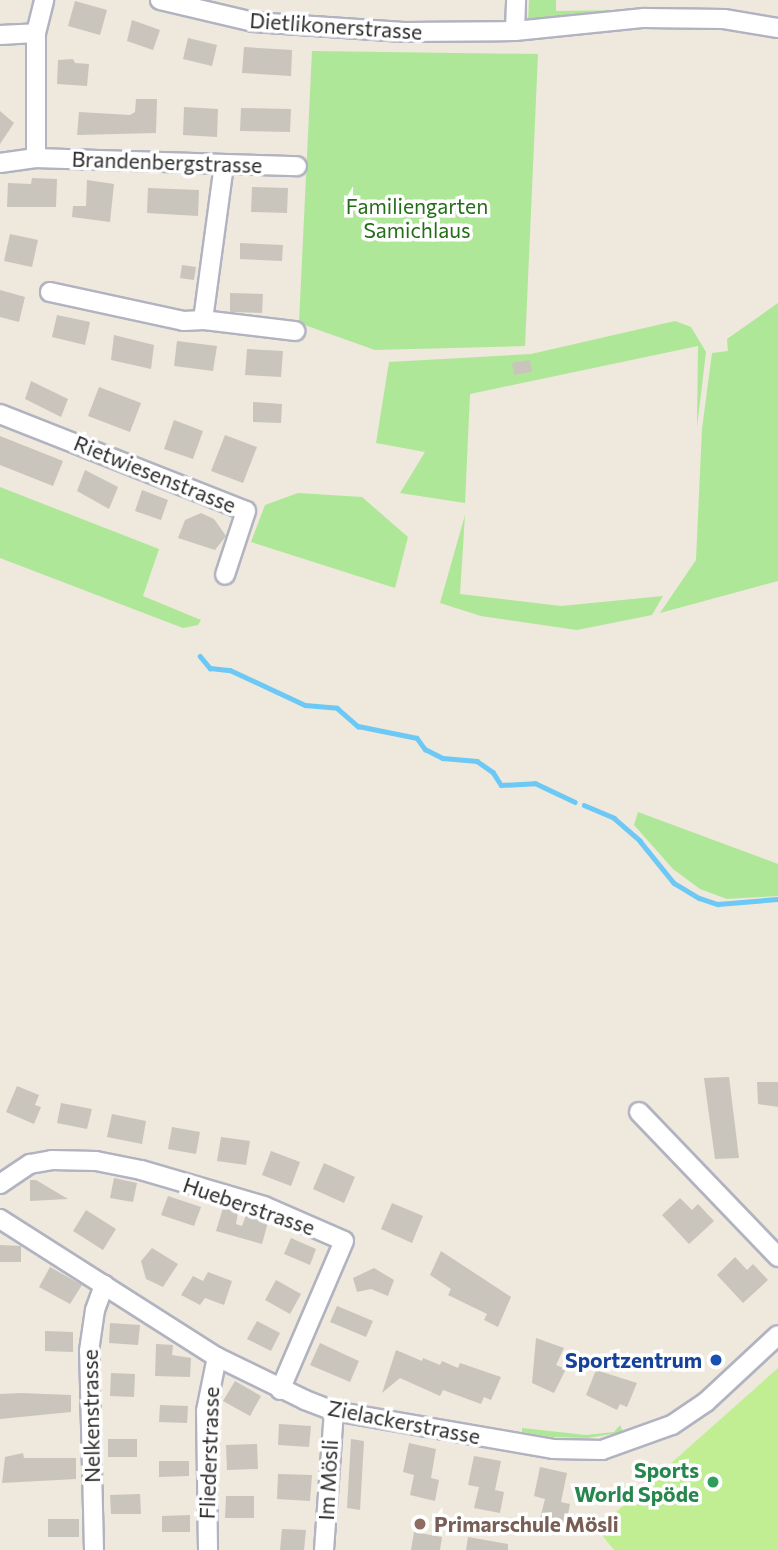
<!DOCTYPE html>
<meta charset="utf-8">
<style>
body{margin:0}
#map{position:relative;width:778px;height:1550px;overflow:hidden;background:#eee8dd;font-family:Commissioner,sans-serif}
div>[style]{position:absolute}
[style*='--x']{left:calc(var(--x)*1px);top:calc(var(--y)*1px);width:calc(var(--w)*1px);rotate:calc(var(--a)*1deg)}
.green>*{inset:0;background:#aee797}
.pitch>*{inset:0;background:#c2ee93}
.stream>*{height:4.5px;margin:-2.25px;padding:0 2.25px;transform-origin:2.25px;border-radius:2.25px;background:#6cc8f4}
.building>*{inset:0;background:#c9c5bd}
.roads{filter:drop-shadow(2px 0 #b1b3c0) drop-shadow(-2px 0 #b1b3c0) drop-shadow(0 2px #b1b3c0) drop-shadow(0 -2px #b1b3c0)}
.minor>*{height:18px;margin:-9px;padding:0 9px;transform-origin:9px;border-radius:9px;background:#fff}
.dots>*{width:19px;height:19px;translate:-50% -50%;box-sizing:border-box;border:4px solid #fff;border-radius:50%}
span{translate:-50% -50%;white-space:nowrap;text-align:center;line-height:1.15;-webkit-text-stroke:7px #fff;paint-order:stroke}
.street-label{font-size:21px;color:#2c2c2c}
.park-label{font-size:21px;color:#246d17}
.transit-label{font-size:21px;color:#164399;font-weight:700}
.right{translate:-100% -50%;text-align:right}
.leisure-label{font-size:21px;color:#27864d;font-weight:700}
.education-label{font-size:21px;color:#785e54;font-weight:700}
.left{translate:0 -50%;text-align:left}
</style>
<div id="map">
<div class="green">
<div style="clip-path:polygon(529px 0,556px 0,556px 11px,626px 10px,528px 24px)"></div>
<div style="clip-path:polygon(312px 51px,538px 54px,525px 346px,375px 350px,299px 323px)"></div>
<div style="clip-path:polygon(778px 303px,778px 581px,660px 613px,696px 560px,702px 429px,712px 353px,728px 351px,727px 339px)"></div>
<div style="clip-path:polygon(675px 321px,691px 327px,706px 352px,697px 427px,698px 346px,470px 394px,465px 503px,400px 493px,425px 452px,376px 443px,389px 362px,531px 354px)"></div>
<div style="clip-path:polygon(0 487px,159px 549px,143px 596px,201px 620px,198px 625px,183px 628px,0 558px)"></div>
<div style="clip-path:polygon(298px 493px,362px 497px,408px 537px,395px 588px,251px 542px,265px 505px)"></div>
<div style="clip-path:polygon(465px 515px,460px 594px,561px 606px,663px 596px,652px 615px,577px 630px,481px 616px,440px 603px)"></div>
<div style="clip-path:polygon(638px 812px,778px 864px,778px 896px,727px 899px,700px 889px,673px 869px,634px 825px)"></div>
<div style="clip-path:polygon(620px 1425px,623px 1432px,588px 1438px,552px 1437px,522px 1432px,522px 1428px,586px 1435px,614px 1432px)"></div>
</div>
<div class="pitch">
<div style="clip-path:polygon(778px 1368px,778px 1550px,614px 1550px,597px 1529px)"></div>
</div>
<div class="stream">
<div style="--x:200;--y:656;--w:16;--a:50"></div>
<div style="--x:210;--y:668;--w:20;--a:6"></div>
<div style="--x:230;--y:670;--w:83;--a:25"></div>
<div style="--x:305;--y:705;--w:32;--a:5"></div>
<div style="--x:337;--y:708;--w:28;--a:41"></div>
<div style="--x:358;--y:726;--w:60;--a:11.5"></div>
<div style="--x:417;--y:738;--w:14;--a:54"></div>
<div style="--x:425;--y:749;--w:20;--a:27"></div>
<div style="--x:443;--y:758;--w:34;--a:5"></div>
<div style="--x:477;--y:761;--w:19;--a:35"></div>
<div style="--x:493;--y:772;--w:15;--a:58"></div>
<div style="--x:501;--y:785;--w:34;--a:-3"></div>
<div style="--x:535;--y:783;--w:44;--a:25.4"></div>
<div style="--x:584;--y:805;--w:33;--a:23"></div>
<div style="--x:614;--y:818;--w:35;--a:41"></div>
<div style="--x:640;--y:841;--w:54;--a:51"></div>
<div style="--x:674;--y:883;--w:29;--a:31"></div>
<div style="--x:699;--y:898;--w:20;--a:18"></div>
<div style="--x:718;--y:904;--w:60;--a:-4.8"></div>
</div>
<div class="building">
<div style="clip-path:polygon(75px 1px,107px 10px,100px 35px,68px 26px)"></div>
<div style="clip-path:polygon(132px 20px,160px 30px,153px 50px,127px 41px)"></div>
<div style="clip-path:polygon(188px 38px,217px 45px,212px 66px,183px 59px)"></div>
<div style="clip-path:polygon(244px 47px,292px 50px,291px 76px,242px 73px)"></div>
<div style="clip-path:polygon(73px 59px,75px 63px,89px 64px,87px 86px,57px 84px,58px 60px)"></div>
<div style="clip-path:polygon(136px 99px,157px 99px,156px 133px,77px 135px,79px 112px,130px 115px,135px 112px)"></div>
<div style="clip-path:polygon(184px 107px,218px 109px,217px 137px,183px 135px)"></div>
<div style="clip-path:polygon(241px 108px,291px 109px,290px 132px,240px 131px)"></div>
<div style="clip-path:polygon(0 111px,14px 123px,0 144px)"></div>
<div style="clip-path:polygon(32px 178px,57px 179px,56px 207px,7px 207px,8px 183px,31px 184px)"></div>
<div style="clip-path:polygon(87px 180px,114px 184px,110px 222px,72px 217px,73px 206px,86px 206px)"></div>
<div style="clip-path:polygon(252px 187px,288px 188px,287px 213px,251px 212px)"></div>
<div style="clip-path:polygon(148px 188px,199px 190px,198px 216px,147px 213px)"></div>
<div style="clip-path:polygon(10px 234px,38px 240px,32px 267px,4px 261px)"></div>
<div style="clip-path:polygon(240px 243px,283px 245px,282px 261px,240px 259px)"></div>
<div style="clip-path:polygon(182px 265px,196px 267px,194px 280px,180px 278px)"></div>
<div style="clip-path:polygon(0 290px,25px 297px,19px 322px,0 317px)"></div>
<div style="clip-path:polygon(230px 293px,263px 294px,262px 313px,230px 312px)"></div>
<div style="clip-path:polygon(57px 315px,90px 322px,85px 345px,52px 337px)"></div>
<div style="clip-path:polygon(114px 335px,154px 345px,151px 369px,111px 360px)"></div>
<div style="clip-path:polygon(177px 341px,217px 346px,213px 371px,174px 366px)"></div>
<div style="clip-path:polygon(247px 349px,283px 351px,281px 377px,245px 375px)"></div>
<div style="clip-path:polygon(530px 360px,532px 372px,514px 375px,512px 363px)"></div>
<div style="clip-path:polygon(31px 381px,68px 399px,61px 417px,25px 399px)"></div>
<div style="clip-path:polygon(99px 387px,141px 403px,130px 432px,88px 416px)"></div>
<div style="clip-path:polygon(253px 402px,282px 404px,281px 423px,253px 422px)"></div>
<div style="clip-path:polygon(174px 420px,203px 431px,193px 459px,164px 449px)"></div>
<div style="clip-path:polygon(225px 435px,257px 447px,243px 483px,211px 471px)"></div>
<div style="clip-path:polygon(0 436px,63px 461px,53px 486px,0 465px)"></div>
<div style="clip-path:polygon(85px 470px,118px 487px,109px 509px,77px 491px)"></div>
<div style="clip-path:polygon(142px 490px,168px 500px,161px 520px,135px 511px)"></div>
<div style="clip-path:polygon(201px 513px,214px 519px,226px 536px,215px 550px,178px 538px,185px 520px)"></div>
<div style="clip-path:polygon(729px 1077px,739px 1158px,715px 1159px,704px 1078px)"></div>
<div style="clip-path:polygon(757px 1082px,778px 1082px,778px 1107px,758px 1104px)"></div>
<div style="clip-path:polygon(17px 1086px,39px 1095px,35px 1105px,41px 1107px,34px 1124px,6px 1112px)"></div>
<div style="clip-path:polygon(61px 1103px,92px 1109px,87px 1129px,57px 1123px)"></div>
<div style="clip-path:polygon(112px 1114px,146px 1121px,142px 1144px,107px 1137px)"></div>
<div style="clip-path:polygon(172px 1127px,200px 1132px,196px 1154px,168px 1149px)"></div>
<div style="clip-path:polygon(221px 1137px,250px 1141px,246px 1165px,217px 1161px)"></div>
<div style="clip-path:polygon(271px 1151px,300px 1162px,291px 1186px,262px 1175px)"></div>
<div style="clip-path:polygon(324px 1163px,355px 1177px,344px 1203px,313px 1189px)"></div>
<div style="clip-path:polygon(114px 1178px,137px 1183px,133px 1202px,110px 1198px)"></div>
<div style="clip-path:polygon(30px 1180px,36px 1180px,68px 1199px,30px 1201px)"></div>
<div style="clip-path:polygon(168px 1196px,201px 1207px,194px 1226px,161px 1215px)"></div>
<div style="clip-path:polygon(680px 1198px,692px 1210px,698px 1204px,714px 1221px,689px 1244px,662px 1215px)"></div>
<div style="clip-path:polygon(392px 1203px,423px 1216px,412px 1243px,381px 1229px)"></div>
<div style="clip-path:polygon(223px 1208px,238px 1212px,236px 1224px,242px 1226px,246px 1215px,268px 1222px,262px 1244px,216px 1231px)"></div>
<div style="clip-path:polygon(86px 1210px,116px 1229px,103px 1250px,73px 1231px)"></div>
<div style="clip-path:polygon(291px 1238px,316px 1249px,310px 1265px,284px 1254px)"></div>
<div style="clip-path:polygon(0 1245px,21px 1246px,21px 1262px,0 1262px)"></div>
<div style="clip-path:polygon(152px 1248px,178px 1264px,163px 1287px,146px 1279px,141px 1261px)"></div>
<div style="clip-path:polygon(441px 1251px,511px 1297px,498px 1327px,484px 1320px,487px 1314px,448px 1295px,451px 1289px,430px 1275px)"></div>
<div style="clip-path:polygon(735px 1257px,747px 1270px,753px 1264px,768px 1280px,743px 1303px,717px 1275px)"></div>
<div style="clip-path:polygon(50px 1267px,82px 1285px,70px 1304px,39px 1287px)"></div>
<div style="clip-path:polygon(374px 1268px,394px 1280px,388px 1296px,371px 1289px,357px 1292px,353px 1278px)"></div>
<div style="clip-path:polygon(208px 1272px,232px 1281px,224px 1305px,205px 1298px,200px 1305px,181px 1295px,193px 1276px,203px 1281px)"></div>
<div style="clip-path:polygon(276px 1280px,301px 1294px,290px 1314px,265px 1300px)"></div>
<div style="clip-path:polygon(337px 1306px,373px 1321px,366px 1337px,330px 1322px)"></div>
<div style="clip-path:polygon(257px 1321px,280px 1333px,271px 1351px,247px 1339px)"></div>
<div style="clip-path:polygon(110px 1323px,140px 1325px,138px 1345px,109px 1343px)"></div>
<div style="clip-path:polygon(45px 1331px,73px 1332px,73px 1352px,45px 1351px)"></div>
<div style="clip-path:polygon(536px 1338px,564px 1348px,556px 1365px,566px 1369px,554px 1393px,532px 1383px)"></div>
<div style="clip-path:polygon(320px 1343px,359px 1361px,350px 1382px,310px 1365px)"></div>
<div style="clip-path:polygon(156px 1344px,173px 1345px,172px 1355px,191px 1358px,190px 1377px,155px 1376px)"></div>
<div style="clip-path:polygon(396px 1350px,422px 1361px,423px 1358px,440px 1365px,442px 1361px,458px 1368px,460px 1363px,501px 1377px,491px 1400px,484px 1397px,481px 1404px,443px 1390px,440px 1396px,400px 1378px,382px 1393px)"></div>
<div style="clip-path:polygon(596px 1370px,637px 1383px,627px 1407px,620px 1404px,617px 1410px,586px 1395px)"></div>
<div style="clip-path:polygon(111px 1373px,135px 1374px,134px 1397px,110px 1396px)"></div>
<div style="clip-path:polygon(235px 1381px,261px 1396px,250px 1416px,223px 1401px)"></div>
<div style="clip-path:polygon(21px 1393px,71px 1395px,71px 1412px,0 1419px,0 1394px)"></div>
<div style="clip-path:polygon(160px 1405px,188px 1406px,187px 1423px,159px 1422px)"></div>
<div style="clip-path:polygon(279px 1424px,311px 1426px,309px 1447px,278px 1445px)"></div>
<div style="clip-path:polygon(108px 1439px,137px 1439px,137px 1457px,108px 1457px)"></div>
<div style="clip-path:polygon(351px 1439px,364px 1441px,360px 1510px,347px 1508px)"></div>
<div style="clip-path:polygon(409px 1443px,436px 1449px,431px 1478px,439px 1480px,435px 1501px,410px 1495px,414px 1475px,403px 1472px)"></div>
<div style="clip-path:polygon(257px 1444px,258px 1469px,227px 1470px,226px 1445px)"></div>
<div style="clip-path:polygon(23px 1453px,24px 1458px,76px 1458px,76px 1479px,2px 1483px,5px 1457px)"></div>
<div style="clip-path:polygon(474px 1456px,501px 1461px,495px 1490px,504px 1492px,500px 1513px,474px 1508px,479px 1487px,468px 1485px)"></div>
<div style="clip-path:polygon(159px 1461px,189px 1461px,189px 1476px,159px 1477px)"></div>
<div style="clip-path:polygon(540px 1467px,567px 1473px,561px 1502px,570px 1504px,566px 1524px,540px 1519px,545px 1499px,534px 1496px)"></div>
<div style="clip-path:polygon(278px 1474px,312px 1475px,310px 1501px,277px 1499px)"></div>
<div style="clip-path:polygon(140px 1494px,141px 1514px,111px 1514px,110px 1495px)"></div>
<div style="clip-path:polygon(226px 1496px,254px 1496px,254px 1518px,225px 1518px)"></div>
<div style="clip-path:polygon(190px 1515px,190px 1532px,162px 1532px,162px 1516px)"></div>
<div style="clip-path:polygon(48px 1519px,79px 1519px,79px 1537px,48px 1537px)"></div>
<div style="clip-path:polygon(282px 1529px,306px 1530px,304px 1550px,280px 1550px)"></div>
<div style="clip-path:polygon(414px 1532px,442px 1537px,440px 1550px,411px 1550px)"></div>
<div style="clip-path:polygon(468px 1537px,508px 1544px,508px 1550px,466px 1550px)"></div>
</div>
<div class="roads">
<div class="minor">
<div style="--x:160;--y:0;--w:96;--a:13.3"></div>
<div style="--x:253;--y:22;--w:151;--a:3.8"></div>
<div style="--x:404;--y:32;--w:111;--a:-0.5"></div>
<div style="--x:515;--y:31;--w:130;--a:-5.8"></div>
<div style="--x:644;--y:18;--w:80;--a:0.7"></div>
<div style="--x:724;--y:19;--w:55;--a:9.5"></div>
<div style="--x:515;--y:31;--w:31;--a:-88"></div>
<div style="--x:0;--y:35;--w:36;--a:-3"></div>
<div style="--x:36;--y:158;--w:125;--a:-90"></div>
<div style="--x:36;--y:33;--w:34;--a:-76"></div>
<div style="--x:0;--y:163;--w:36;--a:-8"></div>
<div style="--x:36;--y:158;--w:261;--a:1.8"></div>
<div style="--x:50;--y:292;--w:137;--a:12.2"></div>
<div style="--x:184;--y:321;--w:19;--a:-3"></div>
<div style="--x:203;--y:320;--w:157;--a:-82.3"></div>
<div style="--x:203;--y:320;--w:93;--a:6.8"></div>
<div style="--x:0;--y:414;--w:264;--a:21.5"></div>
<div style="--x:246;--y:511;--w:67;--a:108.2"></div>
<div style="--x:639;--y:1112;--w:201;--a:46.2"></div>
<div style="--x:0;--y:1184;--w:36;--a:-34"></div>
<div style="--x:30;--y:1164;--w:22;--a:-10"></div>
<div style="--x:52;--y:1160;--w:44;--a:1.3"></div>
<div style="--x:96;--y:1161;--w:46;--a:11.3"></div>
<div style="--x:141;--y:1170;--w:128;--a:16.3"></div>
<div style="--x:264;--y:1206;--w:87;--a:23.6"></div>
<div style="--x:344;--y:1241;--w:162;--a:113.2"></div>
<div style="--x:0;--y:1219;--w:257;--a:32.5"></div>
<div style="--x:217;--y:1357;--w:98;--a:26"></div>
<div style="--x:305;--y:1400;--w:31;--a:21"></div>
<div style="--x:334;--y:1411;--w:222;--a:9.8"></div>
<div style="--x:553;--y:1449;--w:49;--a:1.2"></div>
<div style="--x:602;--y:1450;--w:74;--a:-19.7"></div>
<div style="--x:672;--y:1425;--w:41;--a:-34.1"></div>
<div style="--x:706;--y:1402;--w:98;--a:-42.9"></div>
<div style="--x:94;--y:1550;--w:199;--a:-91.4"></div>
<div style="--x:89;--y:1351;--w:41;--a:-81.7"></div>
<div style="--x:95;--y:1310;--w:27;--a:-70"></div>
<div style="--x:208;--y:1550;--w:139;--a:-90.8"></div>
<div style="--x:206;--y:1411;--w:55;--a:-78.5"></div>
<div style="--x:324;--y:1550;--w:139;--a:-85.9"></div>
</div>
</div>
<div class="dots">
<div style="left:716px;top:1360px;background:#1a4fb4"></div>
<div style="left:713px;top:1482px;background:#2e9e5b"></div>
<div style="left:420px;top:1524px;background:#8d6e63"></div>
</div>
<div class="street-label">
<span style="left:336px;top:26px;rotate:4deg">Dietlikonerstrasse</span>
<span style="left:167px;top:162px;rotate:2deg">Brandenbergstrasse</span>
<span style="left:155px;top:474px;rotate:22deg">Rietwiesenstrasse</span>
<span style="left:249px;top:1206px;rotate:19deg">Hueberstrasse</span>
<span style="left:91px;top:1416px;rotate:-91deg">Nelkenstrasse</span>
<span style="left:404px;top:1422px;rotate:11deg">Zielackerstrasse</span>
<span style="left:209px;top:1453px;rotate:-88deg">Fliederstrasse</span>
<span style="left:328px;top:1480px;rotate:-87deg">Im Mösli</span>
</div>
<div class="park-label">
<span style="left:417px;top:218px">Familiengarten<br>Samichlaus</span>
</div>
<div class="transit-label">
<span class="right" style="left:702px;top:1360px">Sportzentrum</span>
</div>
<div class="leisure-label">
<span class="right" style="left:699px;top:1482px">Sports<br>World Spöde</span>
</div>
<div class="education-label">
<span class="left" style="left:434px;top:1524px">Primarschule Mösli</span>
</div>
</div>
